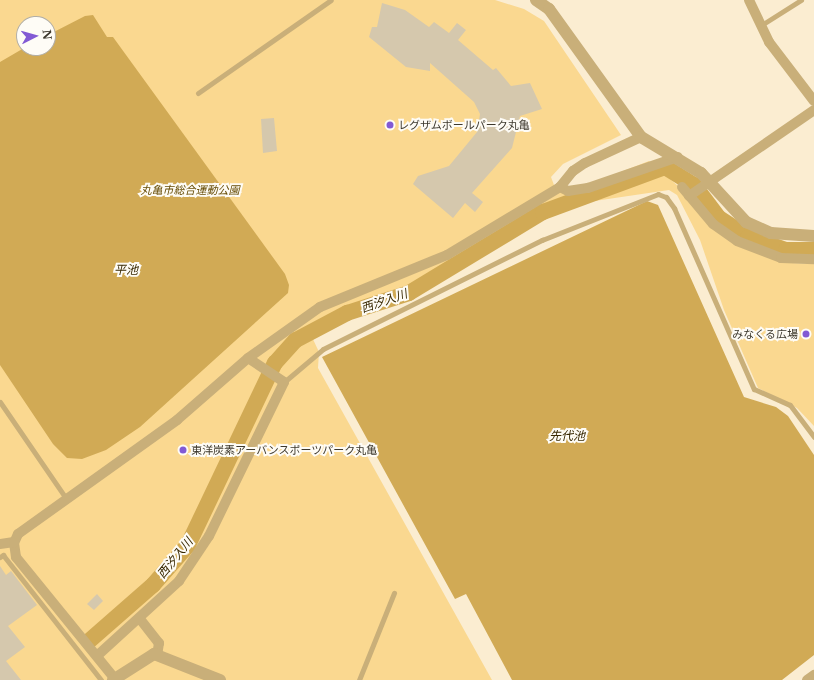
<!DOCTYPE html>
<meta charset="utf-8">
<style>
body{margin:0}
#map{position:relative;width:814px;height:680px;overflow:hidden;background:#fbedd1;font-family:"Libre Baskerville","Noto Sans JP",serif}
div>[style]{position:absolute}
[style*='--x']{left:calc(var(--x)*1px);top:calc(var(--y)*1px);width:calc(var(--w)*1px);rotate:calc(var(--a)*1deg)}
.green>*{inset:0;background:#fad890}
.water>*{inset:0;background:#d1aa55}
.river>*{height:16px;margin:-8px;padding:0 8px;transform-origin:8px;border-radius:8px;background:#d1aa55}
.building>*{inset:0;background:#d5c8ad}
.service>*{height:5px;margin:-2.5px;padding:0 2.5px;transform-origin:2.5px;border-radius:2.5px;background:#c9af79}
.minor>*{height:10px;margin:-5px;padding:0 5px;transform-origin:5px;border-radius:5px;background:#c9af79}
.tertiary>*{height:12px;margin:-6px;padding:0 6px;transform-origin:6px;border-radius:6px;background:#c9af79}
.dots>*{width:11px;height:11px;translate:-50% -50%;box-sizing:border-box;border:2px solid #fefcf6;border-radius:50%}
span{translate:-50% -50%;white-space:nowrap;text-align:center;line-height:1.15;-webkit-text-stroke:4px #fefcf6;paint-order:stroke}
.poi-label{font-size:11px;color:#3d382d}
.left{translate:0 -50%;text-align:left}
.right{translate:-100% -50%;text-align:right}
.park-label{font-size:11px;color:#674d07;font-style:italic}
.water-label{font-size:12px;color:#382802;font-style:italic}
.north{position:absolute;left:16px;top:16px;width:40px;height:40px;box-sizing:border-box;background:#fefcf6;border:1px solid #b1aea6;border-radius:50%;rotate:84deg;font-size:11px;font-weight:700;line-height:16px;text-align:center;color:#3d382d}
.north::after{content:'';display:block;margin:auto;width:14px;height:18px;background:#825ad4;clip-path:polygon(50% 0,100% 100%,50% 72%,0 100%)}
</style>
<div id="map">
<div class="green">
<div style="clip-path:polygon(evenodd,0 0,495px 0,524px 9px,544px 21px,621px 135px,563px 164px,551px 177px,554px 185px,582px 187px,649px 161px,685px 192px,726px 237px,792px 263px,814px 264px,814px 426px,797px 408px,758px 388px,724px 310px,700px 240px,677px 195px,669px 190px,547px 208px,406px 289px,385px 296px,311px 335px,319px 352px,318px 368px,492px 680px,0 680px,0 0,24px 24px,48px 24px,48px 48px,24px 48px,24px 24px)"></div>
</div>
<div class="water">
<div style="clip-path:polygon(93px 15px,107px 37px,113px 37px,285px 274px,289px 285px,288px 293px,140px 427px,106px 450px,82px 459px,67px 458px,53px 444px,0 365px,0 62px,24px 48px,48px 48px,48px 35px,85px 16px)"></div>
<div style="clip-path:polygon(647px 201px,658px 205px,744px 397px,776px 407px,788px 416px,814px 455px,814px 655px,782px 680px,512px 680px,466px 594px,455px 599px,322px 357px)"></div>
</div>
<div class="river">
<div style="--x:89;--y:641;--w:85;--a:-41.2"></div>
<div style="--x:153;--y:585;--w:53;--a:-48.8"></div>
<div style="--x:188;--y:545;--w:202;--a:-64.5"></div>
<div style="--x:275;--y:363;--w:31;--a:-48"></div>
<div style="--x:296;--y:340;--w:58;--a:-27.9"></div>
<div style="--x:347;--y:313;--w:65;--a:-17.9"></div>
<div style="--x:409;--y:293;--w:157;--a:-31.2"></div>
<div style="--x:543;--y:212;--w:130;--a:-20.2"></div>
<div style="--x:665;--y:167;--w:34;--a:32"></div>
<div style="--x:694;--y:185;--w:41;--a:52.9"></div>
<div style="--x:719;--y:218;--w:35;--a:33"></div>
<div style="--x:748;--y:237;--w:40;--a:18.9"></div>
<div style="--x:786;--y:250;--w:28;--a:0"></div>
</div>
<div class="building">
<div style="clip-path:polygon(382px 3px,405px 10px,429px 27px,434px 22px,449px 33px,457px 23px,466px 30px,458px 40px,493px 70px,496px 68px,511px 86px,530px 83px,542px 109px,520px 116px,512px 148px,472px 193px,483px 202px,475px 212px,465px 203px,453px 218px,413px 184px,418px 176px,449px 166px,477px 132px,480px 114px,474px 102px,430px 63px,430px 71px,406px 67px,369px 37px,372px 27px,377px 27px)"></div>
<div style="clip-path:polygon(274px 118px,277px 151px,263px 153px,261px 119px)"></div>
<div style="clip-path:polygon(0 566px,6px 575px,11px 571px,37px 605px,8px 626px,25px 647px,6px 661px,21px 680px,0 680px)"></div>
<div style="clip-path:polygon(97px 594px,103px 601px,94px 610px,87px 604px)"></div>
</div>
<div class="service">
<div style="--x:763;--y:24;--w:45;--a:-32.3"></div>
<div style="--x:198;--y:93;--w:162;--a:-35"></div>
<div style="--x:284;--y:382;--w:51;--a:-40.2"></div>
<div style="--x:323;--y:349;--w:245;--a:-26.5"></div>
<div style="--x:542;--y:240;--w:125;--a:-21.6"></div>
<div style="--x:658;--y:194;--w:9;--a:21"></div>
<div style="--x:666;--y:197;--w:14;--a:54"></div>
<div style="--x:674;--y:208;--w:198;--a:66.2"></div>
<div style="--x:754;--y:389;--w:39;--a:24"></div>
<div style="--x:790;--y:405;--w:40;--a:53"></div>
<div style="--x:0;--y:402;--w:119;--a:55.6"></div>
<div style="--x:0;--y:557;--w:4;--a:-34"></div>
<div style="--x:3;--y:555;--w:159;--a:51.9"></div>
<div style="--x:359;--y:680;--w:94;--a:-68.1"></div>
</div>
<div class="minor">
<div style="--x:749;--y:0;--w:47;--a:64.5"></div>
<div style="--x:769;--y:42;--w:74;--a:52.7"></div>
<div style="--x:560;--y:187;--w:9;--a:27"></div>
<div style="--x:568;--y:191;--w:20;--a:-9"></div>
<div style="--x:588;--y:188;--w:95;--a:-19"></div>
<div style="--x:682;--y:187;--w:48;--a:50"></div>
<div style="--x:713;--y:224;--w:29;--a:35"></div>
<div style="--x:737;--y:241;--w:47;--a:21.1"></div>
<div style="--x:781;--y:258;--w:33;--a:2"></div>
<div style="--x:689;--y:196;--w:152;--a:-34.5"></div>
<div style="--x:0;--y:544;--w:14;--a:-8"></div>
<div style="--x:140;--y:619;--w:31;--a:52"></div>
<div style="--x:159;--y:643;--w:12;--a:99"></div>
<div style="--x:98;--y:655;--w:110;--a:-42.4"></div>
<div style="--x:179;--y:581;--w:54;--a:-56.3"></div>
<div style="--x:209;--y:536;--w:171;--a:-64"></div>
<div style="--x:284;--y:382;--w:43;--a:-146.3"></div>
<div style="--x:115;--y:679;--w:157;--a:-129.1"></div>
<div style="--x:16;--y:557;--w:14;--a:-98"></div>
<div style="--x:14;--y:543;--w:10;--a:-66"></div>
<div style="--x:18;--y:534;--w:196;--a:-35.6"></div>
<div style="--x:177;--y:420;--w:94;--a:-41.1"></div>
<div style="--x:248;--y:358;--w:88;--a:-35.3"></div>
<div style="--x:320;--y:307;--w:137;--a:-22.3"></div>
<div style="--x:447;--y:255;--w:132;--a:-31"></div>
<div style="--x:560;--y:187;--w:21;--a:-51"></div>
<div style="--x:573;--y:171;--w:14;--a:-34"></div>
<div style="--x:585;--y:163;--w:62;--a:-24.9"></div>
<div style="--x:807;--y:680;--w:9;--a:-36"></div>
</div>
<div class="tertiary">
<div style="--x:536;--y:0;--w:16;--a:35"></div>
<div style="--x:549;--y:9;--w:158;--a:54.3"></div>
<div style="--x:641;--y:137;--w:70;--a:31"></div>
<div style="--x:701;--y:173;--w:67;--a:47.4"></div>
<div style="--x:746;--y:222;--w:27;--a:24"></div>
<div style="--x:771;--y:233;--w:43;--a:4"></div>
<div style="--x:113;--y:680;--w:49;--a:-32.4"></div>
<div style="--x:154;--y:654;--w:71;--a:21.5"></div>
</div>
<div class="dots">
<div style="left:390px;top:125px;background:#825ad4"></div>
<div style="left:806px;top:334px;background:#825ad4"></div>
<div style="left:183px;top:450px;background:#825ad4"></div>
</div>
<div class="poi-label">
<span class="left" style="left:398px;top:125px">レグザムボールパーク丸亀</span>
<span class="right" style="left:798px;top:334px">みなくる広場</span>
<span class="left" style="left:191px;top:450px">東洋炭素アーバンスポーツパーク丸亀</span>
</div>
<div class="park-label">
<span style="left:190px;top:190px">丸亀市総合運動公園</span>
</div>
<div class="water-label">
<span style="left:126px;top:270px">平池</span>
<span style="left:384px;top:301px;rotate:-19deg">西汐入川</span>
<span style="left:567px;top:436px">先代池</span>
<span style="left:175px;top:558px;rotate:-51deg">西汐入川</span>
</div>
<div class="north">N</div>
</div>
